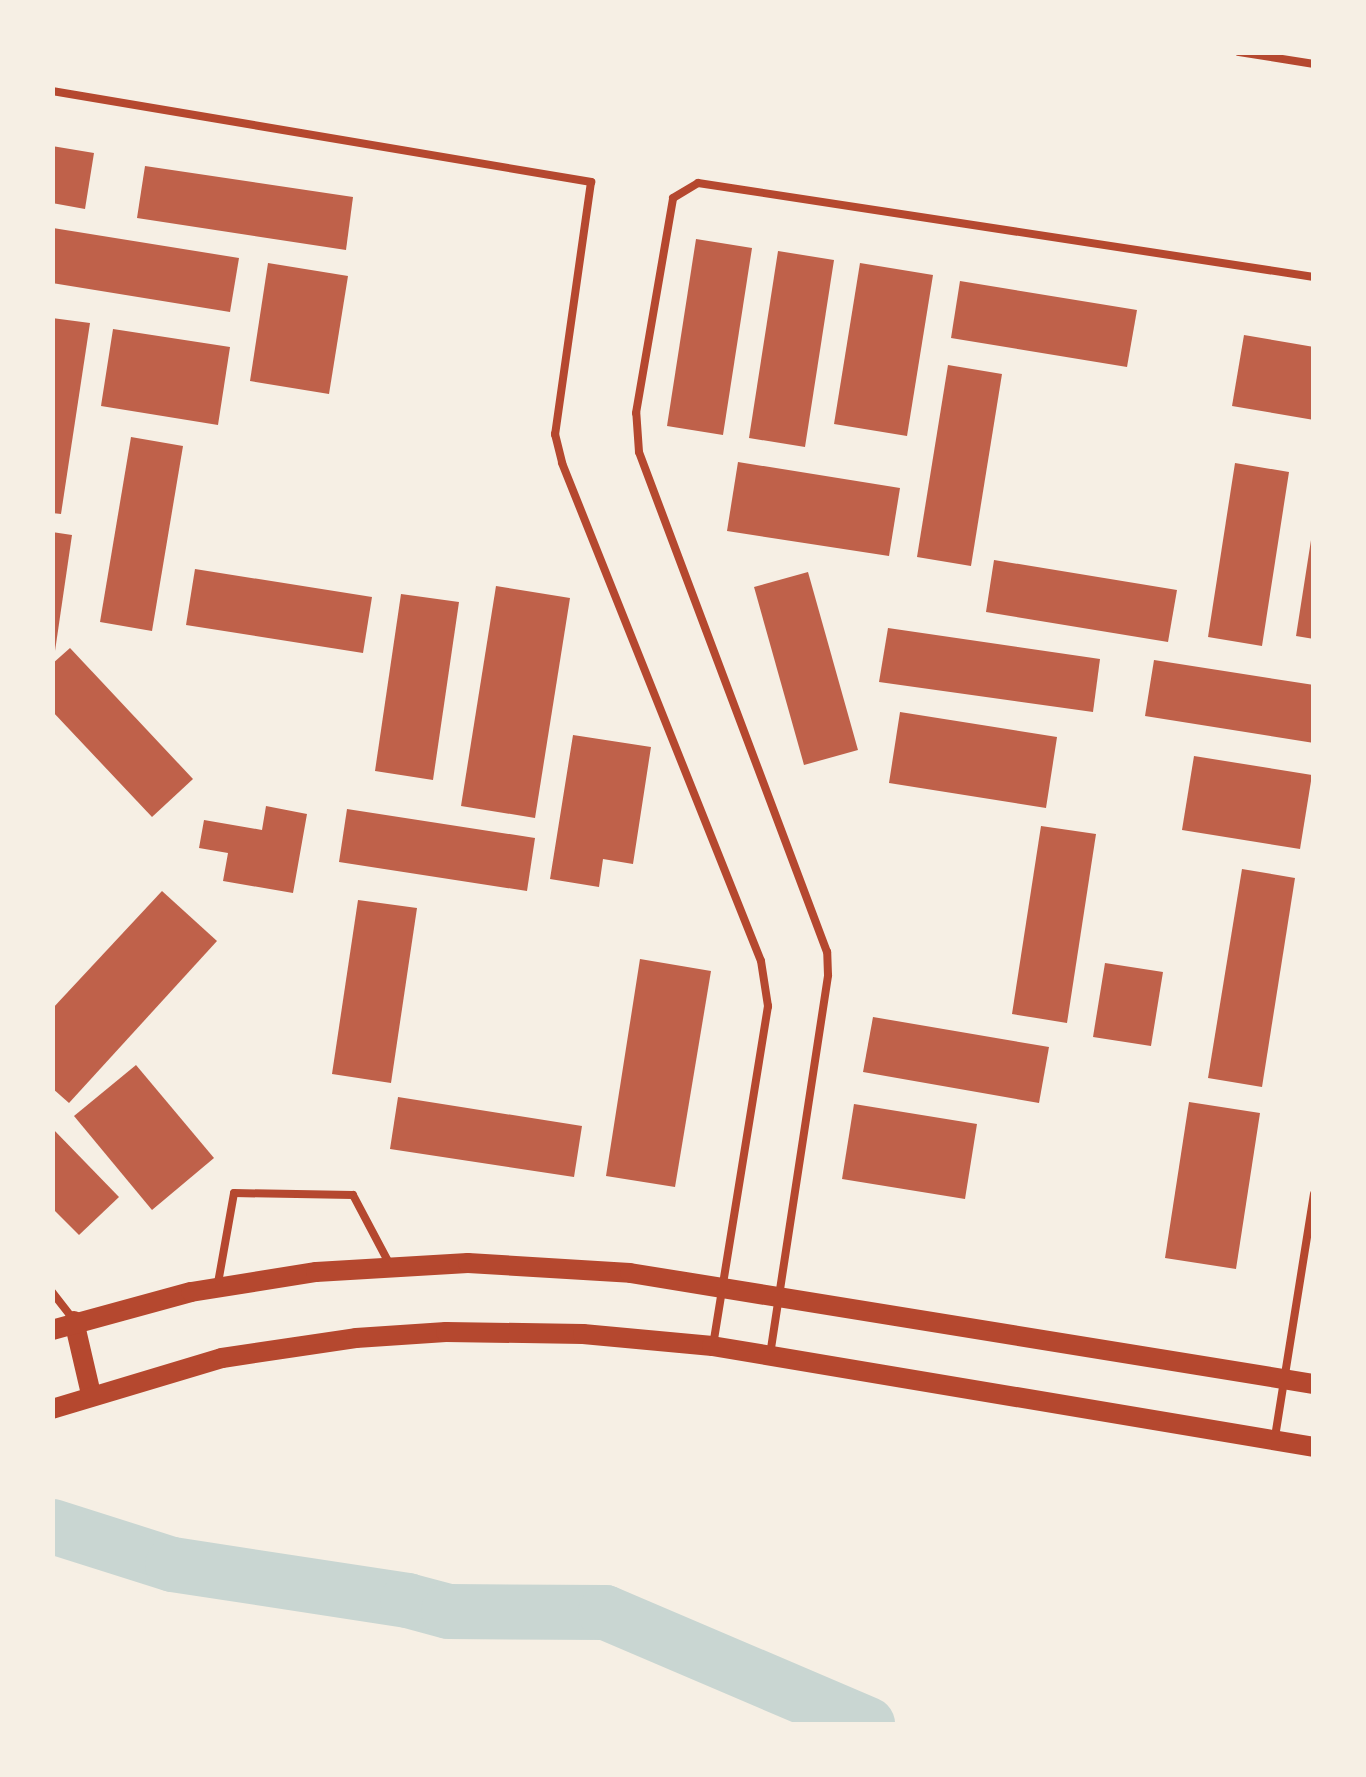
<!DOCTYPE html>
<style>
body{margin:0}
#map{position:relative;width:1366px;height:1777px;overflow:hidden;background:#f6efe4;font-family:Figtree,sans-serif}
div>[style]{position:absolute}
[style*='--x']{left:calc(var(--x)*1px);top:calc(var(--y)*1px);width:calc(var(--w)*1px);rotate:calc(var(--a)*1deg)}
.river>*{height:55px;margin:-27.5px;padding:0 27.5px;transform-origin:27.5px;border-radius:27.5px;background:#c9d6d2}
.building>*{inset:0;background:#bf614a}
.service>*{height:8px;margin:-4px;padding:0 4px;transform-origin:4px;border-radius:4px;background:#b5482f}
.secondary>*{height:20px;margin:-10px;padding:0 10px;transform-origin:10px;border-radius:10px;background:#b5482f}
span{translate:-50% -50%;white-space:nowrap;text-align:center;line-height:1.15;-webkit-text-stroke:10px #f6efe4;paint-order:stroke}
.frame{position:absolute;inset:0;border:55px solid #f6efe4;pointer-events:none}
</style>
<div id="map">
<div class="river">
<div style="--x:52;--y:1526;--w:126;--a:17.6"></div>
<div style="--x:172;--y:1564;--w:238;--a:8.7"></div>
<div style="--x:407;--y:1600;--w:42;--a:15"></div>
<div style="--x:448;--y:1611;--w:157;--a:0.4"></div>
<div style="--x:605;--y:1612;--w:285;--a:23.1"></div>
</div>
<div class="building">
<div style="clip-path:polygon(52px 146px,94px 153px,85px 209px,52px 203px)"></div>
<div style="clip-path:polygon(145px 166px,353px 197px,346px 250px,137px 218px)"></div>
<div style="clip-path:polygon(53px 228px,239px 258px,230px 312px,52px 283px)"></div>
<div style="clip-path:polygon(696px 239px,752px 248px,723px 435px,667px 426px)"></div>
<div style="clip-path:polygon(778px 251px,834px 260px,805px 447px,749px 438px)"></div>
<div style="clip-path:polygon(268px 263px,348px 276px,329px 394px,250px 381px)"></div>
<div style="clip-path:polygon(860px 263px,933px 275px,907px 436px,834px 424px)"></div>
<div style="clip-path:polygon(960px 281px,1137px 310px,1127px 367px,951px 338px)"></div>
<div style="clip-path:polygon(52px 318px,90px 323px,61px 514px,52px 513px)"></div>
<div style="clip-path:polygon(113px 329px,230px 347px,218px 425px,101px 406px)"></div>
<div style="clip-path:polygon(1244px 335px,1314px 347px,1314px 420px,1232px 406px)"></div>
<div style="clip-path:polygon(948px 365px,1002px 374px,971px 566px,917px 557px)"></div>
<div style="clip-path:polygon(131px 437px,183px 446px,152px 631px,100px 622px)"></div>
<div style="clip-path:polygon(738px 462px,900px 488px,889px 556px,727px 531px)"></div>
<div style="clip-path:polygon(1235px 463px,1289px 472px,1262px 646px,1208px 637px)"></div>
<div style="clip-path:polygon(52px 532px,72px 535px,55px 651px,52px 651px)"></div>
<div style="clip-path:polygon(1311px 540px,1314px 541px,1314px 639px,1296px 636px)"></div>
<div style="clip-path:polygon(994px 560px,1177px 590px,1168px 642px,986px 612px)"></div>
<div style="clip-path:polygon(195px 569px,372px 597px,363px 653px,186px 625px)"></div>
<div style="clip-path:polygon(808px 572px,858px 750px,804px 765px,754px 587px)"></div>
<div style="clip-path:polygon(496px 586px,570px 598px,535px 818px,461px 806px)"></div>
<div style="clip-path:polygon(401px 594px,459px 602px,433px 780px,375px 771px)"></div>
<div style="clip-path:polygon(888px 628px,1100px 659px,1093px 712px,879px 682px)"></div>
<div style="clip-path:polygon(70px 648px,193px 779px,152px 817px,52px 711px,52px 664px)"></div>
<div style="clip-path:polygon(1154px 660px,1314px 685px,1314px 743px,1145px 716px)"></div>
<div style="clip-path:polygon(900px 712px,1057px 737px,1046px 808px,889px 783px)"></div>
<div style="clip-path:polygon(573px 735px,651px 747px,633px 864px,603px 859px,599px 887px,550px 879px)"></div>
<div style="clip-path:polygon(1194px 756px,1312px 775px,1300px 849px,1182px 830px)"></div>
<div style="clip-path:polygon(266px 806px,307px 814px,293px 893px,223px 881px,228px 853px,199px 848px,204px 820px,262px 830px)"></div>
<div style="clip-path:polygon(347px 809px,535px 838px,527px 891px,339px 862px)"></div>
<div style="clip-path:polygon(1041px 826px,1096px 834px,1067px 1023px,1012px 1014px)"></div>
<div style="clip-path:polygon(1242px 869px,1295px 878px,1262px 1087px,1208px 1078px)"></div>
<div style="clip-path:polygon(162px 891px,217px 941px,69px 1103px,52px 1088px,52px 1009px)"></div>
<div style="clip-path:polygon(358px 900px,417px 908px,391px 1083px,332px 1074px)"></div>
<div style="clip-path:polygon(640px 959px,711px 971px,675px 1187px,606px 1176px)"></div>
<div style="clip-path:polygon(1105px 963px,1163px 972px,1151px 1046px,1093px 1037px)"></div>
<div style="clip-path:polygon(873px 1017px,1049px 1047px,1039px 1103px,863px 1072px)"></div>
<div style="clip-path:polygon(136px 1065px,214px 1158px,152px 1210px,74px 1116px)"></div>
<div style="clip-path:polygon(398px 1097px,582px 1126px,574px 1177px,390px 1149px)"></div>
<div style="clip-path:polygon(1189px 1102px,1260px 1113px,1236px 1269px,1165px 1258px)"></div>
<div style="clip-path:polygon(854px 1104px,977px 1124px,965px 1199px,842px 1179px)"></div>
<div style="clip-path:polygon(52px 1128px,119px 1197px,79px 1235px,52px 1208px)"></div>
</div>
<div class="service">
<div style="--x:1239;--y:52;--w:76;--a:9.1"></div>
<div style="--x:52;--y:91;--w:547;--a:9.58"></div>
<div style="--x:591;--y:182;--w:255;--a:98.1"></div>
<div style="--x:555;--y:434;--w:30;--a:76"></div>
<div style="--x:562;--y:463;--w:536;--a:68.22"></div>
<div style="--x:761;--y:961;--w:46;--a:81.2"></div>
<div style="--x:768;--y:1006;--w:343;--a:99.2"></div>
<div style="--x:218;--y:1283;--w:91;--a:-79.9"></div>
<div style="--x:234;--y:1193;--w:119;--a:1"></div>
<div style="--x:353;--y:1195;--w:79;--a:62.1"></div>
<div style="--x:52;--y:1292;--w:36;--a:52"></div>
<div style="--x:770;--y:1355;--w:384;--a:-81.3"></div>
<div style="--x:828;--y:975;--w:23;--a:-92"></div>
<div style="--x:827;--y:952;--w:534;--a:-110.61"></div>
<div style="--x:639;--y:452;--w:39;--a:-94"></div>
<div style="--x:636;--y:413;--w:218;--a:-80.2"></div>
<div style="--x:673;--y:198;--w:29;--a:-31"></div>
<div style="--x:698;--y:183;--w:623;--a:8.68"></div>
<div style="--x:1275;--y:1437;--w:246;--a:-80.9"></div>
</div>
<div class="secondary">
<div style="--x:74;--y:1321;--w:75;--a:76.9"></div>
<div style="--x:52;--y:1330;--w:144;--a:-15.3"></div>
<div style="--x:191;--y:1292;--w:127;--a:-9.1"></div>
<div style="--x:316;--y:1272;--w:152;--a:-3.4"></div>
<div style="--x:468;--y:1263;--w:162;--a:3.5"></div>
<div style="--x:630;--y:1273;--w:693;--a:9.22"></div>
<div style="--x:52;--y:1409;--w:177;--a:-16.7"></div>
<div style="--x:222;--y:1358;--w:135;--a:-8.5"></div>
<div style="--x:356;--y:1338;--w:90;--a:-3.8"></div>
<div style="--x:446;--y:1332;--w:137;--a:0.8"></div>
<div style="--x:583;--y:1334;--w:130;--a:5.3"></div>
<div style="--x:712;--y:1346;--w:610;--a:9.52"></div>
</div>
<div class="frame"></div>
</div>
